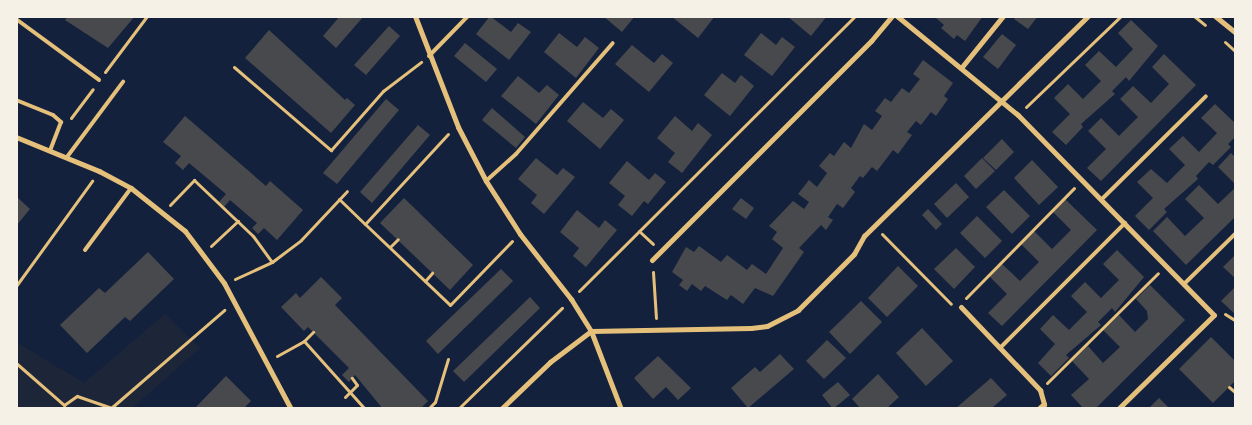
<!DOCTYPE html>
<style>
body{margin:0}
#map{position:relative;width:1252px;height:425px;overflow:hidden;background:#14213d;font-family:Rubik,sans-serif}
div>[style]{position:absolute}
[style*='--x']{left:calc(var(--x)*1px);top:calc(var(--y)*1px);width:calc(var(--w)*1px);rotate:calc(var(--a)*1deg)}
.green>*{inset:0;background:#1d2539}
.building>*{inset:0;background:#48494c}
.path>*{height:3px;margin:-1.5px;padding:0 1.5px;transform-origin:1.5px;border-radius:1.5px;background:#e5c07b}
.service>*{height:4px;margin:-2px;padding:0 2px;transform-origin:2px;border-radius:2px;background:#e5c07b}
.minor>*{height:5px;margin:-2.5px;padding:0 2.5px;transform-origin:2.5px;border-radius:2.5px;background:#e5c07b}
span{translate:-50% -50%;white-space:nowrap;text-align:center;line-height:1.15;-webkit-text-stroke:4.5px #f6f1e7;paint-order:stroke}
.frame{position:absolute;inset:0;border:18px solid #f6f1e7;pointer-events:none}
</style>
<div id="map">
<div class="green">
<div style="clip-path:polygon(165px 314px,200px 348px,131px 409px,16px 409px,16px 342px,84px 383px)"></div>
</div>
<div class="building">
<div style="clip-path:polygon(68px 16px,135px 16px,108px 48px,65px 20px)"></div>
<div style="clip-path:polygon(340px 16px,364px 16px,336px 48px,323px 36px)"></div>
<div style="clip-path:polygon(490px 16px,511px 32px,518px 23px,531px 32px,509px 60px,476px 34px)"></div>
<div style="clip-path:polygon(603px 16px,635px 16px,622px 32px)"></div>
<div style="clip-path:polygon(671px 16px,715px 16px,698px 38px)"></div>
<div style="clip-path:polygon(787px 16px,827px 16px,811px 36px)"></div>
<div style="clip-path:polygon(937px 16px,983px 16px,965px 41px,957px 35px,954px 39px,941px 28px,944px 25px,936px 18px)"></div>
<div style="clip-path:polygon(1016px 16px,1038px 16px,1028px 29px,1014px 19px)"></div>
<div style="clip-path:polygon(1131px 20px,1158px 46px,1129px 81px,1126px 77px,1112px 91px,1115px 94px,1081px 124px,1083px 127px,1066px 145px,1052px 132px,1070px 114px,1054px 98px,1068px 84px,1083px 99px,1101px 81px,1085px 65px,1099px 51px,1116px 67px,1133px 49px,1118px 33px)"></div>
<div style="clip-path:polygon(389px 26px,400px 36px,366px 75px,354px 65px)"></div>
<div style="clip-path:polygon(269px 30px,345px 100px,347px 98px,355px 105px,331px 133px,245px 58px)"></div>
<div style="clip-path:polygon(559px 33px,577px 47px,585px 37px,599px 48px,576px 78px,544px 52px)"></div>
<div style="clip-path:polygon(761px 33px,776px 45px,782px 37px,795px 47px,772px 76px,744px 55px)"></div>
<div style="clip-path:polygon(1002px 34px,1016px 45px,998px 69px,983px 57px)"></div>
<div style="clip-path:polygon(465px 43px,497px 69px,486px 82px,454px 56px)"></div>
<div style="clip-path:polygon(632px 45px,654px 63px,662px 54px,673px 63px,649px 92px,615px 64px)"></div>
<div style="clip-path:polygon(1164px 54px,1196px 85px,1101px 181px,1087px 168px,1106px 149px,1088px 131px,1101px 118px,1119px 136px,1138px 117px,1120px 99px,1133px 86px,1151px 103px,1169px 84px,1152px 67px)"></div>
<div style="clip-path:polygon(923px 60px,953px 83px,944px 96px,948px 99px,936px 116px,931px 112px,921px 125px,916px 121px,907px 132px,912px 135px,898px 154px,893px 150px,877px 171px,872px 167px,863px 178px,860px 176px,851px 188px,855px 192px,843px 208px,837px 204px,828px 217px,833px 220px,826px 230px,821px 225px,799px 248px,804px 252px,773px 296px,755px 288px,743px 304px,731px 295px,727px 300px,705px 286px,701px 291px,692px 284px,687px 291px,679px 285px,683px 280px,672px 272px,686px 247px,694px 252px,699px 246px,721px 262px,727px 255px,747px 270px,752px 264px,766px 274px,783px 248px,772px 239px,777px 232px,769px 226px,793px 201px,804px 209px,809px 202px,798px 194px,809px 180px,817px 187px,827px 173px,819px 166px,830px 153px,834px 156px,844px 142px,851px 148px,864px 124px,872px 130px,882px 116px,875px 111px,885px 98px,891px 102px,902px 88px,909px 93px,920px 79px,913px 74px)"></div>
<div style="clip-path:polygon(722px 73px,735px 83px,741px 75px,754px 86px,730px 116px,704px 95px)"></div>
<div style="clip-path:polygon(518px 76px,539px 93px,547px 85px,559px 95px,536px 124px,501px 96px)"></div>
<div style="clip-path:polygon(386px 99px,399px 110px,337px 184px,323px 173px)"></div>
<div style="clip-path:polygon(583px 102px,603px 118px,611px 109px,624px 120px,600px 149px,567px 121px)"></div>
<div style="clip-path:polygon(1215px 104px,1236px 124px,1236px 136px,1228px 144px,1231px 147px,1213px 165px,1209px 162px,1196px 176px,1198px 179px,1164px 209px,1167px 212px,1149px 230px,1135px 216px,1153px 198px,1137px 182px,1151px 169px,1167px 183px,1185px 165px,1169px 149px,1183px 136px,1199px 152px,1217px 133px,1201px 118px)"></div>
<div style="clip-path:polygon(492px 108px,525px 137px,516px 148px,482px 120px)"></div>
<div style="clip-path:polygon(185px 116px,266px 186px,270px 181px,303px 210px,277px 240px,264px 228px,258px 234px,252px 228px,257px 223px,230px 200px,224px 207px,219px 202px,226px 194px,189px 163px,183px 170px,175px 163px,181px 156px,163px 142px)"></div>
<div style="clip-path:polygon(675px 116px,692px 131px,698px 123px,712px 135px,682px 173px,668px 162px,675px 153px,657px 138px)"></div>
<div style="clip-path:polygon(418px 125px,430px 135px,372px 203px,360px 192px)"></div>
<div style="clip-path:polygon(1002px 139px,1014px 152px,996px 170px,983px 158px)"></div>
<div style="clip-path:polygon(1231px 153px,1236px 158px,1236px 185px,1218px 167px)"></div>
<div style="clip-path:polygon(536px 158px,557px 175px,563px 168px,575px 177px,544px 214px,531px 203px,537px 195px,518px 179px)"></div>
<div style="clip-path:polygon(982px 158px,995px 171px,976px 189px,964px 176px)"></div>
<div style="clip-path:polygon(1032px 160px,1058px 187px,1039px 205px,1014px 178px)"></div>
<div style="clip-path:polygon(627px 161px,649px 180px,655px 173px,666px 182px,648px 204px,644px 201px,632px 216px,618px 205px,625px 196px,609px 183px)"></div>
<div style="clip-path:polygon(956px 183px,969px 197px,947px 218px,934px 204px)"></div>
<div style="clip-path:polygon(1199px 185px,1218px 204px,1236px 187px,1236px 216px,1186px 265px,1153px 231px,1167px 217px,1185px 236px,1204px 218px,1185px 199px)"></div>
<div style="clip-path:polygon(1004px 190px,1030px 216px,1012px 234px,986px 207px)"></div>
<div style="clip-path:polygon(18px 198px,30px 209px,16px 226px,16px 200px)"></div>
<div style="clip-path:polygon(404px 198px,473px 265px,450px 290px,380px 223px)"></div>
<div style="clip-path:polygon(741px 198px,754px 208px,746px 219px,732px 209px)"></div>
<div style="clip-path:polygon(1065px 199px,1097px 230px,1002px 326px,988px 313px,1007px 294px,989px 276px,1002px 264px,1020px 281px,1039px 262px,1021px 244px,1034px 231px,1052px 249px,1071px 230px,1053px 212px)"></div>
<div style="clip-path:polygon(928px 209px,942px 224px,936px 230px,922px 215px)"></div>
<div style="clip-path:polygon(577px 210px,599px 228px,605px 220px,617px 230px,586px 267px,573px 256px,579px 248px,560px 232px)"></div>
<div style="clip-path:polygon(977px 216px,1002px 241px,985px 258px,960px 233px)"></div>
<div style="clip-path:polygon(956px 248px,975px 267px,954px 289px,934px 269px)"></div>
<div style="clip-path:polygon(1117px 250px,1144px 277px,1115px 312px,1112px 308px,1098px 322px,1101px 325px,1066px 355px,1069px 358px,1051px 376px,1038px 363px,1055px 344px,1040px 329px,1053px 315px,1069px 330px,1087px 312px,1071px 296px,1085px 282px,1101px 298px,1119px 280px,1103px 264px)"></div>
<div style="clip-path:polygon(148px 252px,174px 279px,130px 321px,125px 317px,87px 353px,60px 325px,99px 288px,105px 293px)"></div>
<div style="clip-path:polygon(1236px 254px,1236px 279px,1223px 267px)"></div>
<div style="clip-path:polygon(898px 266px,918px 286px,887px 317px,868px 298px)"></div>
<div style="clip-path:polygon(501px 269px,513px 281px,438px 354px,426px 341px)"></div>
<div style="clip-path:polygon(321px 277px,342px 298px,335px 305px,428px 401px,420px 409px,383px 409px,355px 375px,349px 382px,342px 375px,349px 368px,308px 327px,304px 331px,281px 307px,296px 293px,300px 298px)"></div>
<div style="clip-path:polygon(1150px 285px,1185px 320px,1095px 409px,1084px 409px,1071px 395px,1089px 379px,1072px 361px,1088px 346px,1103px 363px,1120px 347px,1103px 330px,1119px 315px,1135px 332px,1148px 319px,1147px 311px,1136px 299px)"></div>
<div style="clip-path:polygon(1236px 286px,1236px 315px,1221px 301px)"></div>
<div style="clip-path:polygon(530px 297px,540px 308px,464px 382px,453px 371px)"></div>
<div style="clip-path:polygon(861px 301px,882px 322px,850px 354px,829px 332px)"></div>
<div style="clip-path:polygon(922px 328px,953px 361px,926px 386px,896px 353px)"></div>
<div style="clip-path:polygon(1211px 337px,1236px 362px,1236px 380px,1213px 403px,1179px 369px)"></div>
<div style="clip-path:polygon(827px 340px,846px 358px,824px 379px,806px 361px)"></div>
<div style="clip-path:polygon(780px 354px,794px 369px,748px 408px,731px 388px,755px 367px,760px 372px)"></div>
<div style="clip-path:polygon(658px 356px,691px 388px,678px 400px,666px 387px,653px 399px,634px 378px)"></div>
<div style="clip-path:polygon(878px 374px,899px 397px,886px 409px,861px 409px,852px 399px)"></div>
<div style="clip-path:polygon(226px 376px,251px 401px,243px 409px,194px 409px)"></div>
<div style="clip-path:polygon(991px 378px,1007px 395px,993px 407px,995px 409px,955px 409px)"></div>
<div style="clip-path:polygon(838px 382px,850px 395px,833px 409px,822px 395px)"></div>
<div style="clip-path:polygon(1159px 398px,1170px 409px,1148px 409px)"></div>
</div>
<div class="path">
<div style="--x:1194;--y:16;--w:14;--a:39"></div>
<div style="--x:1225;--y:42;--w:15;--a:42"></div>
<div style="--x:234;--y:67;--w:128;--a:40.6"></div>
<div style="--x:331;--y:150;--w:79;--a:-48.6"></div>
<div style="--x:383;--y:91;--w:48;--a:-37.3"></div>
<div style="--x:105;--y:72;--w:70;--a:-53.1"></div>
<div style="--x:1026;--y:107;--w:132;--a:-43.8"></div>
<div style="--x:71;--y:118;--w:36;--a:-53"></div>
<div style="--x:448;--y:134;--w:122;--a:132.7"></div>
<div style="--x:365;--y:224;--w:117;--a:43.6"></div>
<div style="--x:450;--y:305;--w:89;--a:-45.9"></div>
<div style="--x:339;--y:199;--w:36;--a:44"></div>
<div style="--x:170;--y:205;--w:35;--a:-46"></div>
<div style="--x:194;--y:180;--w:81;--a:43.5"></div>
<div style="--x:253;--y:236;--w:32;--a:54"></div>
<div style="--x:639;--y:231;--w:19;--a:43"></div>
<div style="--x:882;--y:234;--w:98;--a:45.4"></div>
<div style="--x:211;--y:246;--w:37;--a:-43"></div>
<div style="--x:390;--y:247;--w:11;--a:-45"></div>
<div style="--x:653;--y:272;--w:46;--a:86.3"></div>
<div style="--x:235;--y:279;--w:41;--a:-24.7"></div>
<div style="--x:272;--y:262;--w:36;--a:-37"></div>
<div style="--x:301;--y:240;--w:67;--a:-46.8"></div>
<div style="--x:425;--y:281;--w:11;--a:-49"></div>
<div style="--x:16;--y:286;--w:130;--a:-54.1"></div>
<div style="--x:579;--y:291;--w:390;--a:-44.9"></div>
<div style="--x:966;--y:298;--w:154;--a:-45.5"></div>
<div style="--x:1225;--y:314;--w:13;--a:32"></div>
<div style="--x:304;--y:341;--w:91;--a:48.1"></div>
<div style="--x:277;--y:356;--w:31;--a:-29"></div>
<div style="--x:304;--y:341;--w:13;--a:-45"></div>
<div style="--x:16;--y:363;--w:64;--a:41.2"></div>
<div style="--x:64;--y:405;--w:16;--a:-35"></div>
<div style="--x:77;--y:396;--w:36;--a:19"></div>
<div style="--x:111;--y:408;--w:150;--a:-40.9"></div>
<div style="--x:1047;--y:383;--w:156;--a:-44.7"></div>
<div style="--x:1229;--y:387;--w:9;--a:41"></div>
<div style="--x:345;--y:397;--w:17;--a:-45"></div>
<div style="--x:357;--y:385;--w:9;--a:-126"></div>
<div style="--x:428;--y:409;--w:10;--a:-45"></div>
<div style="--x:435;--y:402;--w:45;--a:-73.2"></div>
<div style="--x:458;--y:409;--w:145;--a:-44.2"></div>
</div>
<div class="service">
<div style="--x:16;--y:19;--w:103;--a:36.3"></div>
<div style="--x:429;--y:56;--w:56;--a:-45.7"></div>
<div style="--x:16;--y:100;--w:40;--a:22"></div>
<div style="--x:53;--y:115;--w:11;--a:41"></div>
<div style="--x:61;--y:122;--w:30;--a:111"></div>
<div style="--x:67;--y:157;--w:94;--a:-53.3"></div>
<div style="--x:486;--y:181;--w:40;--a:-42"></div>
<div style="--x:516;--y:154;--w:147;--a:-48.9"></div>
<div style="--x:1102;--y:199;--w:146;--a:-44.7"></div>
<div style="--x:85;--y:250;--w:77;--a:-53.4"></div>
<div style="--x:1184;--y:284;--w:73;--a:-44.4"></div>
<div style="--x:1000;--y:348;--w:177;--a:-45"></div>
</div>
<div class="minor">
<div style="--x:415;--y:16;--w:119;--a:68.8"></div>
<div style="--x:458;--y:127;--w:61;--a:62.6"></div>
<div style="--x:486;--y:181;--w:63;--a:57.3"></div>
<div style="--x:520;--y:234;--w:83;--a:51.9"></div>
<div style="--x:571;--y:299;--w:38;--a:58"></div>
<div style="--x:591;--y:331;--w:84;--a:69"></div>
<div style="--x:897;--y:16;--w:156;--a:39.3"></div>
<div style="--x:1018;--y:115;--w:280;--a:45.6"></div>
<div style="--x:1214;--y:315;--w:134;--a:135.6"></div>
<div style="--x:1215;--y:16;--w:27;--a:39"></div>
<div style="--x:961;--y:68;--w:67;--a:-51.1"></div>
<div style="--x:16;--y:137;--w:90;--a:22.3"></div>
<div style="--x:99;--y:171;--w:36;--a:28"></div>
<div style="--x:131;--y:188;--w:69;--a:38.5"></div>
<div style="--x:185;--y:231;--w:65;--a:53.1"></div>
<div style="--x:224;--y:283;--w:143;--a:62"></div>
<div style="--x:652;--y:260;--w:310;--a:-45"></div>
<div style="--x:871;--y:41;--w:33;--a:-50"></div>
<div style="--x:961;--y:307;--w:115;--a:46.4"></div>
<div style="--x:1040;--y:390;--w:15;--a:74"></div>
<div style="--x:1044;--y:404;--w:8;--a:140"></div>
<div style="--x:501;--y:409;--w:68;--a:-43.8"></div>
<div style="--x:550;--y:362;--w:51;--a:-37.1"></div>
<div style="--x:591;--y:331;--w:160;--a:-1.1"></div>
<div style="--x:751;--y:328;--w:16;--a:-7"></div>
<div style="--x:767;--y:326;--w:35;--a:-27"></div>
<div style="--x:798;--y:310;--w:79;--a:-45"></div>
<div style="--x:854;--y:254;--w:21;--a:-61"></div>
<div style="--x:864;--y:236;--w:314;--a:-44.5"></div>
</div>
<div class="frame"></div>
</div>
